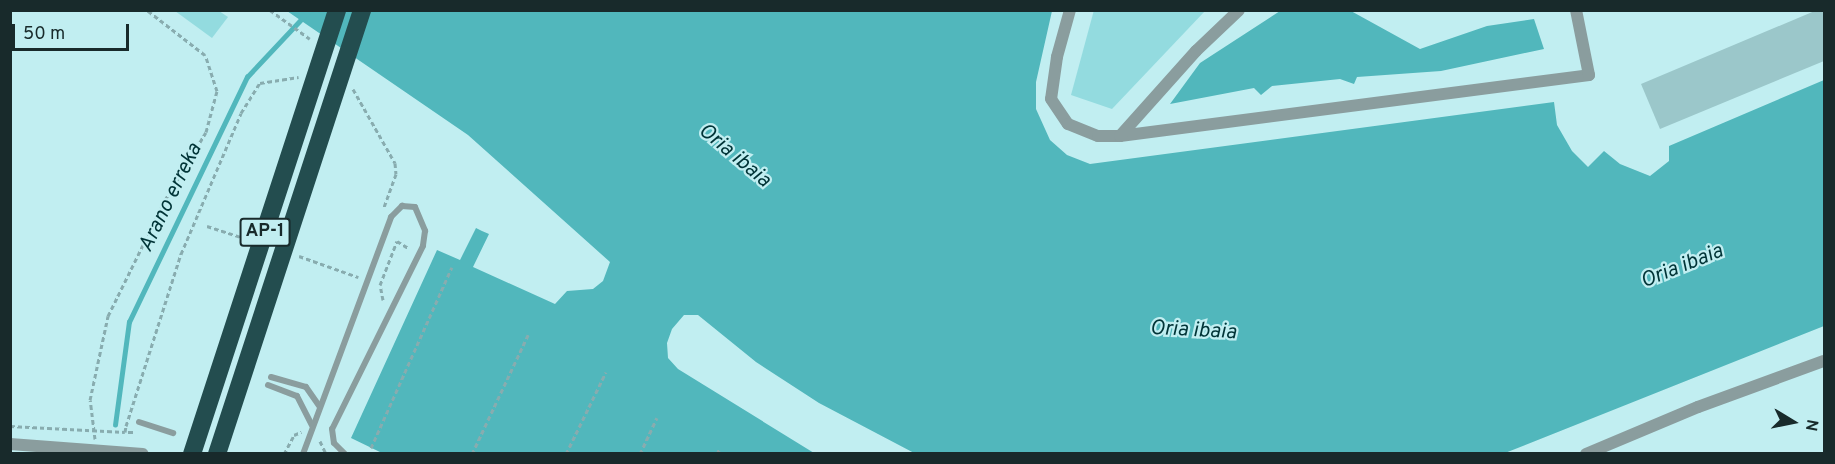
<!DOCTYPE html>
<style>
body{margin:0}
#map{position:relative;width:1835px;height:464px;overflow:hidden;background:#c1eef1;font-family:Overpass,sans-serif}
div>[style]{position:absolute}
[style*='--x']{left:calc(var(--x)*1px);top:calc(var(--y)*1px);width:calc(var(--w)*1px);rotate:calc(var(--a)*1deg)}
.green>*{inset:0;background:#93dbdf}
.water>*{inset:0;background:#51b7bc}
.stream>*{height:4.5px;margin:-2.25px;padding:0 2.25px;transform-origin:2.25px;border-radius:2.25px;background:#51b7bc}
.building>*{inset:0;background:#9bc7ca}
.path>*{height:3px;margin-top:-1.5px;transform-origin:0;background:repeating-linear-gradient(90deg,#88acaf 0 4.5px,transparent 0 7.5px)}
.lane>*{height:6px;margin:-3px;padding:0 3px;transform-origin:3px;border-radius:3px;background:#8a9d9e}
.street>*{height:12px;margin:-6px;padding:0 6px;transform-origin:6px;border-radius:6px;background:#8a9d9e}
.highway-bridge>*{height:18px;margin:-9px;padding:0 9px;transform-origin:9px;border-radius:9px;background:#234d4f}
span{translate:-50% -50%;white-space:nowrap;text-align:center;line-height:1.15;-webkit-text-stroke:4.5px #c1eef1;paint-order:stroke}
.shield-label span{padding:2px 4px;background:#c1eef1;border:2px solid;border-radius:4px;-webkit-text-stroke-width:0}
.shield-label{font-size:18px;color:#182a2b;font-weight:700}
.water-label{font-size:21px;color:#013437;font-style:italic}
.frame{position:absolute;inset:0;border:12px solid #182a2b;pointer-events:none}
.north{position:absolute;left:1763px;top:392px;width:60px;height:60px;-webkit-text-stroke:4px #c1eef1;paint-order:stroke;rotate:100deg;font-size:16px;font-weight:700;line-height:24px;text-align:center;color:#182a2b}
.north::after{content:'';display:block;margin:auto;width:21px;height:27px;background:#182a2b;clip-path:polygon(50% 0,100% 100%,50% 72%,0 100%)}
.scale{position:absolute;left:12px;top:24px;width:117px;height:27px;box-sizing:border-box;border:3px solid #182a2b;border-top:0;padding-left:8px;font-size:18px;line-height:21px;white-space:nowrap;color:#182a2b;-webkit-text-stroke:4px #c1eef1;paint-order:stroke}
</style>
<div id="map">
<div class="green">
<div style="clip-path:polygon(1094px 10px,1205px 10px,1205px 11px,1112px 109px,1071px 95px)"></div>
<div style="clip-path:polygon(175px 11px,219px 11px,228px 17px,212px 38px)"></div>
</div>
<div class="water">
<div style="clip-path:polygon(287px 11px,1052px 11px,1036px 82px,1036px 109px,1050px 140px,1067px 155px,1090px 164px,1554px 102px,1557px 125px,1572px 151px,1588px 167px,1604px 151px,1620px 164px,1650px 176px,1669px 161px,1669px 146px,1824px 80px,1824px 326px,1505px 453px,916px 454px,819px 403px,756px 362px,698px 315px,684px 315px,672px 329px,667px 343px,668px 358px,678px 369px,814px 453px,382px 453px,351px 438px,437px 250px,460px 260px,476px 228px,482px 231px,489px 234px,473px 267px,555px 304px,567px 291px,593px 289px,603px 281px,610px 262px,468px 135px)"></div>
<div style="clip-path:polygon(1280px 11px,1351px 11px,1420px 49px,1487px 26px,1534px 19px,1544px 49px,1441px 71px,1357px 77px,1354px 84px,1340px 79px,1272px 86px,1261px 95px,1254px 88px,1170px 104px,1200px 63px)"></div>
</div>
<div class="stream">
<div style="--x:115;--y:425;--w:104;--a:-82.3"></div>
<div style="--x:129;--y:322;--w:272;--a:-64.3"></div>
<div style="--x:247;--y:77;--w:92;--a:-46.8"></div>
</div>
<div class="building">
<div style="clip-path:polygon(1817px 10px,1824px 10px,1824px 61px,1660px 129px,1641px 84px)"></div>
</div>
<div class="path">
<div style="--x:270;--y:10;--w:49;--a:35.9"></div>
<div style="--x:353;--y:89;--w:85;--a:60.4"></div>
<div style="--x:395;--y:163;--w:11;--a:85"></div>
<div style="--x:396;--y:174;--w:35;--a:110"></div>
<div style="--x:207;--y:226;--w:40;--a:18"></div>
<div style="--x:299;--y:256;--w:63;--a:19.6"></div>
<div style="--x:383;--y:300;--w:15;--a:-101"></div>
<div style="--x:380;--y:285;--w:47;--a:-68.9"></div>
<div style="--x:397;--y:241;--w:13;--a:32"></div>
<div style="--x:10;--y:426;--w:115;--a:3"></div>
<div style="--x:133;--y:432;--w:8;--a:180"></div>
<div style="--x:125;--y:432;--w:6;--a:-81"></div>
<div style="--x:126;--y:426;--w:181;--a:-72.3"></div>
<div style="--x:181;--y:254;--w:153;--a:-66.9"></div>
<div style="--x:241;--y:113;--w:36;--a:-58"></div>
<div style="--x:260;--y:83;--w:39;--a:-9"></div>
<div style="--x:95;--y:439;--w:39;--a:-97"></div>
<div style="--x:90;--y:400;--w:86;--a:-77.9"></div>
<div style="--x:108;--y:316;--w:129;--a:-63.8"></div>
<div style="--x:165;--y:200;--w:79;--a:-58.9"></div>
<div style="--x:206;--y:132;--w:42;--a:-75"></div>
<div style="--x:217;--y:91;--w:38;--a:-108"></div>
<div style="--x:205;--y:55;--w:73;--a:-142.2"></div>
<div style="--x:320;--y:441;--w:14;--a:65"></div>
<div style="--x:371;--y:448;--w:198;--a:-65.9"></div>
<div style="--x:284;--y:454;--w:21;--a:-62"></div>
<div style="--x:294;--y:435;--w:8;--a:-23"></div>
<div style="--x:472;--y:454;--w:132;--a:-64.8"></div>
<div style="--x:566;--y:454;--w:91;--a:-64"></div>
<div style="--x:640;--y:454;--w:40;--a:-65"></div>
<div style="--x:717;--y:454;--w:7;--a:-63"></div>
</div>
<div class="lane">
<div style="--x:271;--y:377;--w:36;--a:16"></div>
<div style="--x:306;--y:387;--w:24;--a:55"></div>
<div style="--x:268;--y:385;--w:31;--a:21"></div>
<div style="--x:297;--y:396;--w:33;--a:63"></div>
<div style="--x:139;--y:422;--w:36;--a:18"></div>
<div style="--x:303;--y:454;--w:253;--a:-69.6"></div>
<div style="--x:391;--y:217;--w:16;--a:-45"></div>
<div style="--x:402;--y:206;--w:13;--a:4"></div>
<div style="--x:415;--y:207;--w:26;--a:67"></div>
<div style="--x:425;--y:231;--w:15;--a:98"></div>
<div style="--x:423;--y:246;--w:204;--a:116.4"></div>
<div style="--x:332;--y:429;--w:14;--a:82"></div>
<div style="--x:334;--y:443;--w:16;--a:45"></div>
</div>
<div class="street">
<div style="--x:1070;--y:10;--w:49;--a:105.5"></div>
<div style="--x:1057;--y:57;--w:42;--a:98.1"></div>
<div style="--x:1051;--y:99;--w:30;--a:56"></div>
<div style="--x:1068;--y:124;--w:32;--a:22"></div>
<div style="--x:1098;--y:136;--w:22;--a:0"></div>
<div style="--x:1120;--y:136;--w:473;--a:-7.4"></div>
<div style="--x:1589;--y:75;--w:66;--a:-101.3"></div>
<div style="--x:1120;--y:136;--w:114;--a:-48.2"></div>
<div style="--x:1196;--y:51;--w:59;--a:-43.6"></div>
<div style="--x:10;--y:444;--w:133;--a:4.3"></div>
<div style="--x:1586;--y:454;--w:121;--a:-22.8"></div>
<div style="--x:1698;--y:407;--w:134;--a:-20.1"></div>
</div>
<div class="highway-bridge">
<div style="--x:192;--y:454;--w:467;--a:-71.9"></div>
<div style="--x:217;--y:454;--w:467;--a:-71.9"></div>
</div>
<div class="shield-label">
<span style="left:265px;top:232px">AP-1</span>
</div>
<div class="water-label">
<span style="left:734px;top:156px;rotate:40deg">Oria ibaia</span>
<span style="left:171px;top:198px;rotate:-64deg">Arano erreka</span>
<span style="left:1682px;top:267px;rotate:-22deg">Oria ibaia</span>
<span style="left:1193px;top:331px;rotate:3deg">Oria ibaia</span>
</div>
<div class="frame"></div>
<div class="north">N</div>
<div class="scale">50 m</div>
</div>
